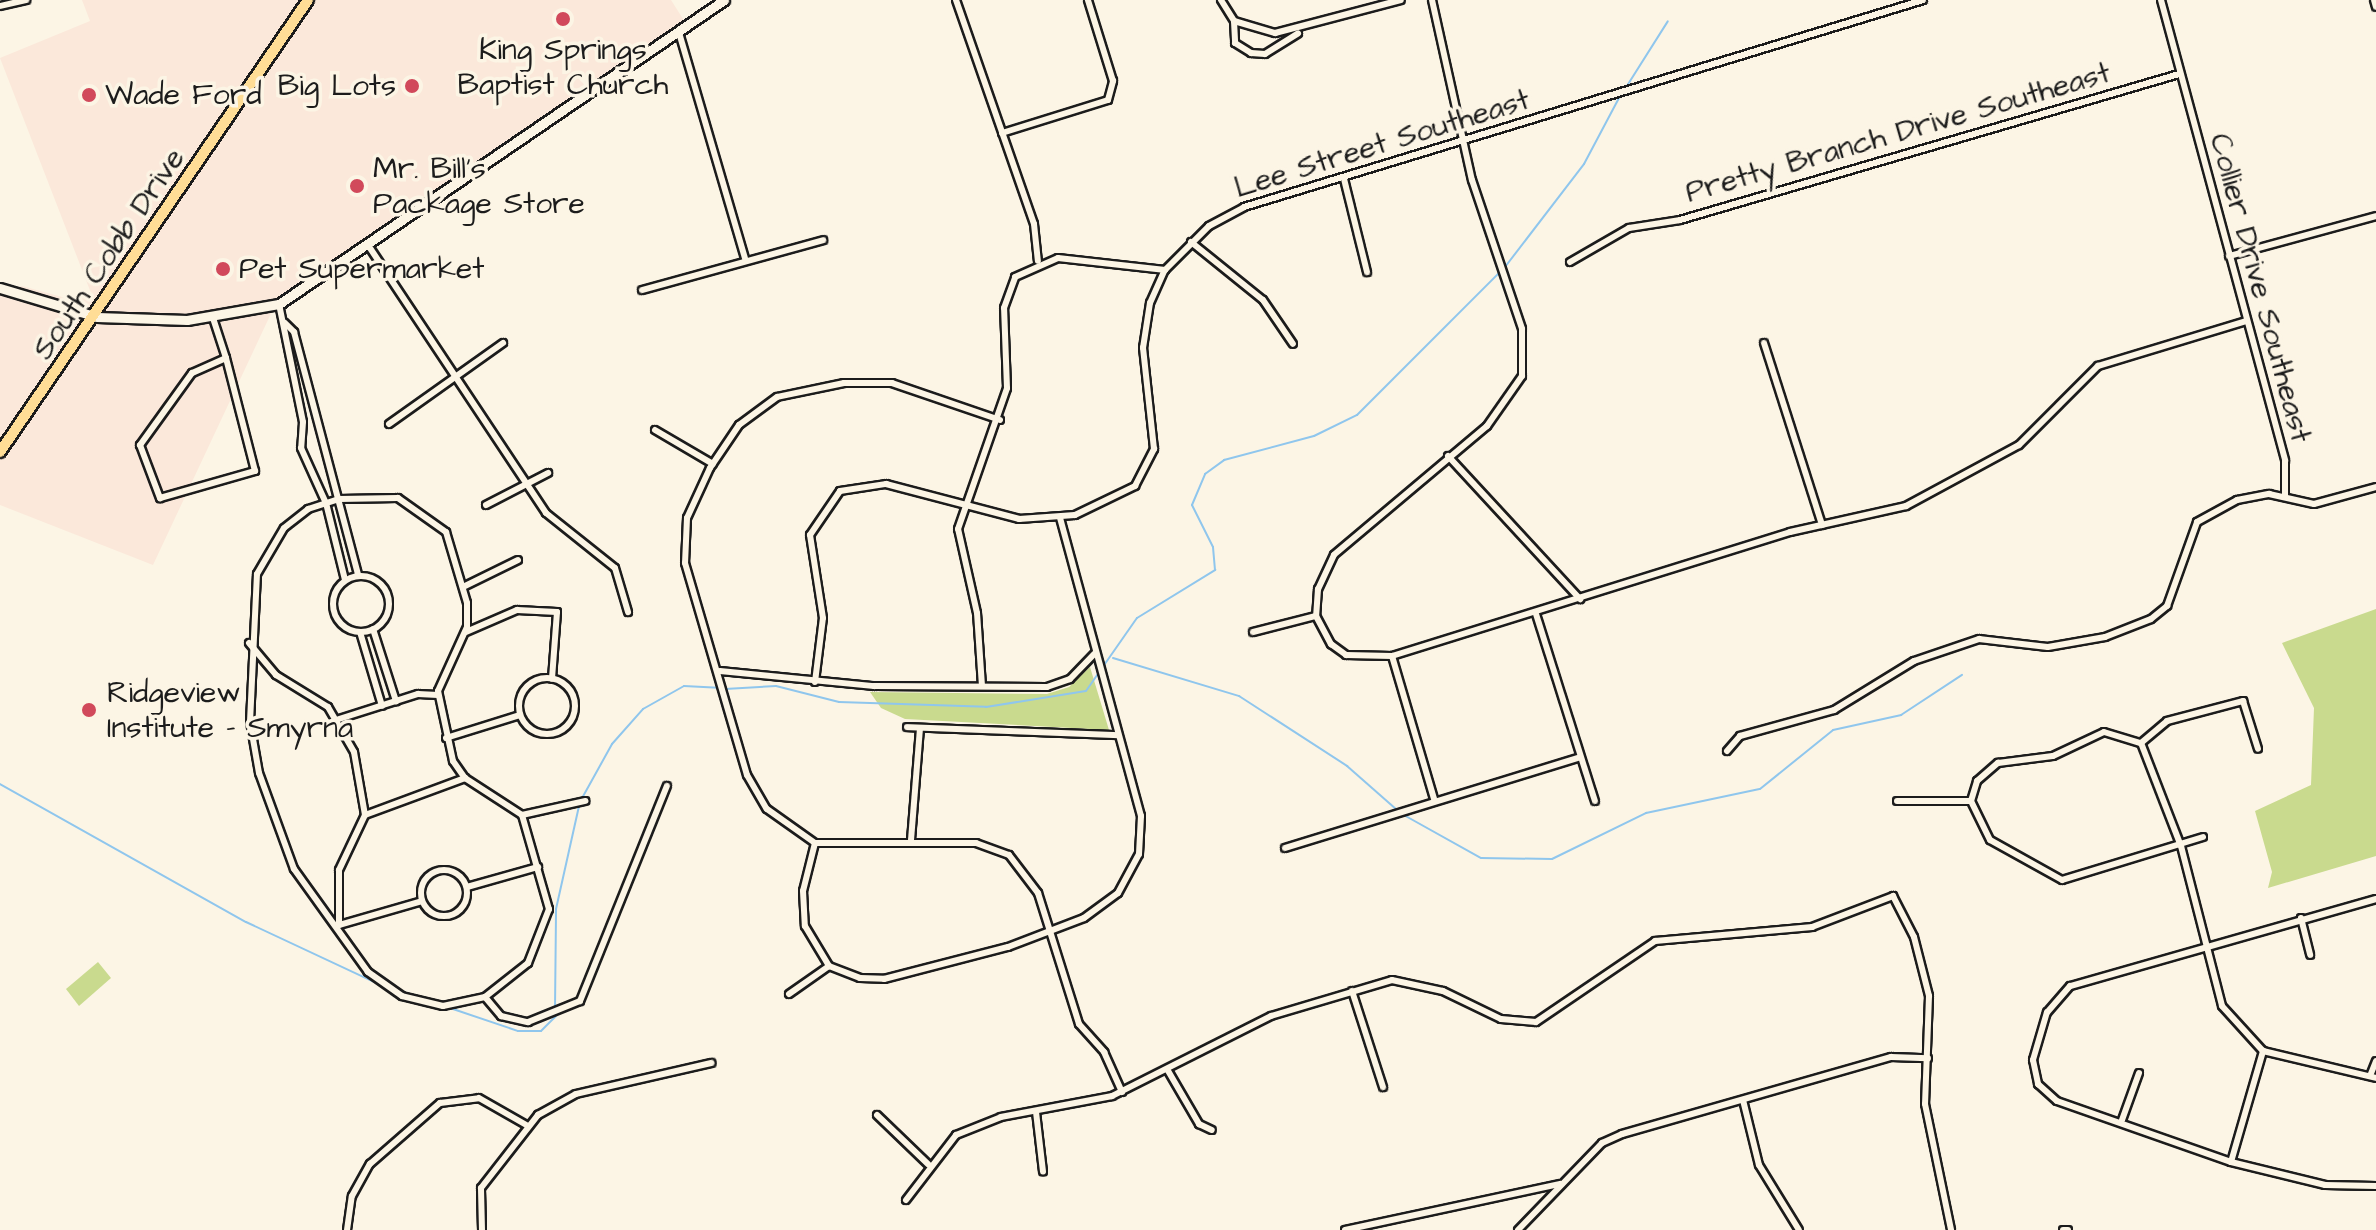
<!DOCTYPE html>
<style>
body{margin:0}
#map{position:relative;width:2376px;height:1230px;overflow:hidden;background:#fcf5e5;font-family:"Architects Daughter",sans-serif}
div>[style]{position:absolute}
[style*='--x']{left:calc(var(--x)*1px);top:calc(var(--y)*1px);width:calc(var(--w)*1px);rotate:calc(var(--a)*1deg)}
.built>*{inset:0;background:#fbe8da}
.green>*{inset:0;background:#c9da8e}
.stream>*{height:2px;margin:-1px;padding:0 1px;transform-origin:1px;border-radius:1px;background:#8fc6ed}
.roads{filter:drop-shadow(2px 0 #1c1c1c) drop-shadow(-2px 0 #1c1c1c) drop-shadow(0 2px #1c1c1c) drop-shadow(0 -2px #1c1c1c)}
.street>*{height:6px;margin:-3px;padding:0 3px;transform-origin:3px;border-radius:3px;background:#fcf5e5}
.street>.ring{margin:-3px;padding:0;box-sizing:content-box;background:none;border:6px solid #fcf5e5;border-radius:50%}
.secondary>*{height:9px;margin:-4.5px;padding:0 4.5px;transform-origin:4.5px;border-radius:4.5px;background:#fcf5e5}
.primary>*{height:10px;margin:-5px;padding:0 5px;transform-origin:5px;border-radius:5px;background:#ffdd96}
.dots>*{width:22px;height:22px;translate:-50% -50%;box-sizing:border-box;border:4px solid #fcf5e5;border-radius:50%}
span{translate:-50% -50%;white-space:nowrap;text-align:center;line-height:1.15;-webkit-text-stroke:7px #fcf5e5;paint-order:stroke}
.poi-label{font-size:30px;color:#1c1c1c}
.right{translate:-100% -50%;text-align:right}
.left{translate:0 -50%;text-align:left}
.street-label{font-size:30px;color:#1c1c1c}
</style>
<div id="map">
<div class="built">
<div style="clip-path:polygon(82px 0,671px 0,685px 22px,275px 305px,153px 565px,0 505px,0 291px,22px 286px,73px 300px,91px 293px,0 58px,90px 21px)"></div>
</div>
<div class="green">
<div style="clip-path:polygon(2376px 609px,2376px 856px,2268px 888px,2272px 872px,2255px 811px,2311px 785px,2314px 708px,2282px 643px)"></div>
<div style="clip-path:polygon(1090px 667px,1109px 730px,905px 719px,881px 708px,870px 692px,1047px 694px,1069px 687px)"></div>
<div style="clip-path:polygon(98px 962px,111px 978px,79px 1006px,66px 989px)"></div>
</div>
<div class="stream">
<div style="--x:1625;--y:89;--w:80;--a:-57.7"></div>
<div style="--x:1505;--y:267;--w:130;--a:-52.5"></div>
<div style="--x:1584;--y:164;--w:79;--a:-62.1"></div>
<div style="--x:1113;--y:658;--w:132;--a:16.8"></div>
<div style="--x:1239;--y:696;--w:129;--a:32.9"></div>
<div style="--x:1347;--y:766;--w:67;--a:41.3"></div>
<div style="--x:725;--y:689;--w:51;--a:-3.4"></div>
<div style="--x:776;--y:686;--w:65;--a:14.3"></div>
<div style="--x:839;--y:702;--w:147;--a:1.9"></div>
<div style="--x:986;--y:707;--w:101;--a:-9.1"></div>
<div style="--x:1086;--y:691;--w:89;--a:-55.1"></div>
<div style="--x:1137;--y:618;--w:92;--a:-31.6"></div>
<div style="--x:1215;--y:570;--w:23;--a:-95"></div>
<div style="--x:1213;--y:547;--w:47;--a:-116.6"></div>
<div style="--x:1192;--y:505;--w:34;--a:-67"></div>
<div style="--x:1205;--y:474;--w:24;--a:-36"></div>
<div style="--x:1224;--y:460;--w:93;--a:-14.9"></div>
<div style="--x:1314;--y:436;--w:48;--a:-26"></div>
<div style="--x:1357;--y:415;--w:202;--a:-45"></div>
<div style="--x:0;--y:784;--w:282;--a:29.3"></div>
<div style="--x:246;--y:922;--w:156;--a:25.1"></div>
<div style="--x:581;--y:800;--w:64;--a:-61"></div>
<div style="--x:612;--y:744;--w:47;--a:-48.5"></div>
<div style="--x:643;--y:709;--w:47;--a:-29.3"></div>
<div style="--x:684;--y:686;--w:34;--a:3"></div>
<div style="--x:1402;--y:814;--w:90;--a:29.1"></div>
<div style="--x:1481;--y:858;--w:71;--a:0.8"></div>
<div style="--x:1552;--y:859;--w:105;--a:-26.1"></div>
<div style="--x:1646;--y:813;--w:116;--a:-11.9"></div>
<div style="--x:1760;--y:789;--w:94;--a:-38.9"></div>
<div style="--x:1833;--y:730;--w:70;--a:-12.4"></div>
<div style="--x:1901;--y:715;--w:73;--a:-33.3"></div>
<div style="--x:450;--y:1008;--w:72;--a:18.7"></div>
<div style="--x:518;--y:1031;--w:23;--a:0"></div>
<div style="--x:541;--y:1031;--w:23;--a:-45"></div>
<div style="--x:555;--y:1009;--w:100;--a:-89.4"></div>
<div style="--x:556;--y:909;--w:106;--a:-77.4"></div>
</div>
<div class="roads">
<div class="street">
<div style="--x:956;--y:0;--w:237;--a:70.8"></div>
<div style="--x:1034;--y:224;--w:37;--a:84"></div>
<div style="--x:1221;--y:0;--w:25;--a:58"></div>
<div style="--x:1234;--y:21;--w:43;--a:16.3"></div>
<div style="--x:1275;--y:33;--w:130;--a:-14.7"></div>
<div style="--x:1432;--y:0;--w:184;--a:77.5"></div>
<div style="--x:1472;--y:180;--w:157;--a:71.4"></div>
<div style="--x:1522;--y:329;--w:47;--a:90"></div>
<div style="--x:1522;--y:376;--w:61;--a:125"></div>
<div style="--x:1487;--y:426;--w:200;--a:139.9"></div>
<div style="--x:1334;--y:555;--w:38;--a:115"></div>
<div style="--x:1318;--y:589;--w:27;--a:94"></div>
<div style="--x:1316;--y:616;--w:32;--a:62"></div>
<div style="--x:1331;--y:644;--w:19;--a:36"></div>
<div style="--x:1346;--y:655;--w:46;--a:1.2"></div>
<div style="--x:1392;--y:656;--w:417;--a:-17.3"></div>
<div style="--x:1790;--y:532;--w:119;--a:-12.6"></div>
<div style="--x:1906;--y:506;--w:128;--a:-28.4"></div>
<div style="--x:2019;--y:445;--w:112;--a:-45"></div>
<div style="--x:2098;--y:366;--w:155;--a:-16.9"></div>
<div style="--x:2161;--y:0;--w:477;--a:74.9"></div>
<div style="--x:2285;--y:461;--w:36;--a:90"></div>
<div style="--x:2374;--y:0;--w:7;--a:74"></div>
<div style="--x:0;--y:6;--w:27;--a:-13"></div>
<div style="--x:1234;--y:21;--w:22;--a:87"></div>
<div style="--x:1235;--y:43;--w:19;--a:32"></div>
<div style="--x:1251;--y:53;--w:14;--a:4"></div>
<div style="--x:1265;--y:54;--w:39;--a:-32"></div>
<div style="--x:680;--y:36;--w:234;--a:73.7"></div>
<div style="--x:1002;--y:133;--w:111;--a:-17.3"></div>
<div style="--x:1108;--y:100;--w:20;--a:-75"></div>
<div style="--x:1113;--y:81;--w:85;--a:-107.2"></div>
<div style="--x:1344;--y:179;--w:96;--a:76.1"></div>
<div style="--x:1191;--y:242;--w:92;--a:38.9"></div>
<div style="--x:1263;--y:300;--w:53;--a:55.7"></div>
<div style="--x:370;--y:248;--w:318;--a:56.4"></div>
<div style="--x:546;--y:513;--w:88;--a:38.6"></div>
<div style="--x:615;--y:568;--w:46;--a:73.5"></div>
<div style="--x:2229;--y:256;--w:152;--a:-15.2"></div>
<div style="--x:1570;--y:262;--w:68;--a:-30"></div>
<div style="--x:1629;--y:228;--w:52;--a:-8.9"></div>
<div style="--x:1680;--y:220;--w:520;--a:-16.31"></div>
<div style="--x:642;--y:290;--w:188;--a:-15.4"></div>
<div style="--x:279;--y:304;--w:120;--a:78.5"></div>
<div style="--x:303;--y:422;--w:26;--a:94"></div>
<div style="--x:301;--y:448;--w:60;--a:65.6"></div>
<div style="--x:326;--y:503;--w:79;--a:76.1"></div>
<div style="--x:213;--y:318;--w:42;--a:72"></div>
<div style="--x:226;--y:358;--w:37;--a:156"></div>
<div style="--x:192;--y:373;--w:89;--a:125.8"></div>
<div style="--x:140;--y:445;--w:57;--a:69.3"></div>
<div style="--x:160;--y:498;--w:99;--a:-15.9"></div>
<div style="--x:255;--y:471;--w:117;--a:-104.4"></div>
<div style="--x:285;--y:323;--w:13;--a:45"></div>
<div style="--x:294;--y:332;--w:251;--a:75.2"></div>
<div style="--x:1764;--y:343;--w:191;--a:72.3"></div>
<div style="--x:1000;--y:420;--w:114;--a:-161.1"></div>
<div style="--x:892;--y:383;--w:48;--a:180"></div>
<div style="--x:844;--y:383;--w:68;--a:168.2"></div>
<div style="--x:777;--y:397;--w:47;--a:143.6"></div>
<div style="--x:739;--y:425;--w:52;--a:124"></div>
<div style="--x:710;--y:468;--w:55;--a:114.7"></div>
<div style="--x:687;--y:518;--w:45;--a:92.5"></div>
<div style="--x:685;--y:563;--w:221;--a:73.7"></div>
<div style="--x:747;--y:775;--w:39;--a:60"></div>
<div style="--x:767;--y:809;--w:59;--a:35.3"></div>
<div style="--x:815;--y:843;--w:161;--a:0"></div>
<div style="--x:976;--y:843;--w:35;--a:20"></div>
<div style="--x:1009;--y:855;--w:48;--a:52.7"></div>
<div style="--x:1038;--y:893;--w:137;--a:72.6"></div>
<div style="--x:1079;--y:1024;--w:38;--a:48"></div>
<div style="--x:1104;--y:1052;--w:44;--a:65.8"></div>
<div style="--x:389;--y:424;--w:140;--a:-35.4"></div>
<div style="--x:655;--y:430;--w:67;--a:30.4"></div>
<div style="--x:1448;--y:456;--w:195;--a:47.3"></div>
<div style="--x:486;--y:505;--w:70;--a:-27.3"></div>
<div class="ring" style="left:333px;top:576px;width:50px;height:50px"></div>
<div style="--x:465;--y:586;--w:59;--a:-26.1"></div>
<div style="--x:1536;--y:614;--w:196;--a:72.5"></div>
<div style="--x:373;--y:629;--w:76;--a:72.3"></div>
<div style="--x:360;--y:632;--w:77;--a:73.4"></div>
<div style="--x:466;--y:632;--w:56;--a:-23.3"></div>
<div style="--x:517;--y:610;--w:40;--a:2.9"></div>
<div style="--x:557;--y:612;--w:67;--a:94.3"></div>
<div style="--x:1253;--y:632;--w:65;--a:-14.3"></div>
<div style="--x:249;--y:643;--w:42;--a:49.8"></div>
<div style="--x:276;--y:675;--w:61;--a:31.6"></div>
<div style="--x:328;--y:707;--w:52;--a:60"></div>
<div style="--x:354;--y:752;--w:64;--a:80.1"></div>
<div style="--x:365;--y:815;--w:61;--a:115.3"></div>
<div style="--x:339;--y:870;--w:55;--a:90"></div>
<div style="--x:1392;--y:656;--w:149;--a:73.6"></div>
<div style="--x:720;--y:671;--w:155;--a:5.6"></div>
<div style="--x:874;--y:686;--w:173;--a:0.3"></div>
<div style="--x:1047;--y:687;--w:24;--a:-19"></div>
<div style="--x:1070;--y:679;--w:35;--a:-46"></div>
<div class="ring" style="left:519px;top:678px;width:50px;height:50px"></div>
<div style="--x:815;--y:682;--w:64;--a:-82.9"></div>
<div style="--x:823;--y:618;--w:84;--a:-98.9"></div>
<div style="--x:810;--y:535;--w:53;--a:-55.7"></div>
<div style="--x:840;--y:491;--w:47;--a:-8.7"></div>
<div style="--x:886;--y:484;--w:138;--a:14.7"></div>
<div style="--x:1019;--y:519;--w:56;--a:-4.1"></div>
<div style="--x:1075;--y:515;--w:67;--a:-25.8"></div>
<div style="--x:1135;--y:486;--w:42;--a:-62.8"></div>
<div style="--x:1154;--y:449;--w:102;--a:-96.2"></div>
<div style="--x:1143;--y:348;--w:46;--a:-81.2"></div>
<div style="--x:1150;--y:303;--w:36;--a:-66"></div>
<div style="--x:1165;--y:270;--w:62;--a:-45"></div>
<div style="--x:1209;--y:226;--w:40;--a:-28"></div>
<div style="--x:1244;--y:207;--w:710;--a:-16.95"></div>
<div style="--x:982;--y:686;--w:73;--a:-93.9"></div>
<div style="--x:977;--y:613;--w:86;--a:-102.7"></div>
<div style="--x:958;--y:529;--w:149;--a:-70.8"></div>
<div style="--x:1007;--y:388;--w:80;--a:-92.1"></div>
<div style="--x:1004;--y:308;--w:33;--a:-70"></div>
<div style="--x:1015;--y:277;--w:47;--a:-23.8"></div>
<div style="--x:1058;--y:258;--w:108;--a:6.4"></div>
<div style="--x:339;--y:719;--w:83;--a:-17.6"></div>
<div style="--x:418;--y:694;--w:20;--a:3"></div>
<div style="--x:907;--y:727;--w:210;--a:2.2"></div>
<div style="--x:446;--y:738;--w:77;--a:-17.3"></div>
<div style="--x:2141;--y:743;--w:110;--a:68.8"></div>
<div style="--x:2181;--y:846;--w:165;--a:75.6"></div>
<div style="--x:2222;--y:1006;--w:61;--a:47.7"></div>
<div style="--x:2263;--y:1051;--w:116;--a:13.4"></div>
<div style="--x:1727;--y:751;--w:20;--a:-49"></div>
<div style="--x:1740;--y:736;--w:98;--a:-15.5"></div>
<div style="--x:1834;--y:710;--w:94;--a:-31.5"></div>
<div style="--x:1914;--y:661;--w:69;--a:-18.7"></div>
<div style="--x:1979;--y:639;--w:69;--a:6.6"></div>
<div style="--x:2048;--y:647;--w:58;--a:-10"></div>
<div style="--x:2105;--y:637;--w:49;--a:-21.4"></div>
<div style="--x:2151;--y:619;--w:21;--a:-39"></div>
<div style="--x:2167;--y:606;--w:89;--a:-70.3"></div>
<div style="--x:2197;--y:522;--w:46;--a:-28.8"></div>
<div style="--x:2237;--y:500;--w:33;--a:-11"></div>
<div style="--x:2269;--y:494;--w:46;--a:12.5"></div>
<div style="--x:2314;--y:504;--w:64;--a:-15.3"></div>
<div style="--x:1897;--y:801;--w:74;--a:0"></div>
<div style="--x:365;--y:815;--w:107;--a:-20.3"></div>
<div style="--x:522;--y:815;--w:98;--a:74"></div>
<div style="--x:549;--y:909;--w:58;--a:111.3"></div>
<div style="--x:528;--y:963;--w:55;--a:141.7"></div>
<div style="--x:485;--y:997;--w:43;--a:167.9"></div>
<div style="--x:443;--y:1006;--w:42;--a:-166.3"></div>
<div style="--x:402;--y:996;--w:42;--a:-144.8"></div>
<div style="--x:368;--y:972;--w:127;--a:-125.7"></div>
<div style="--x:294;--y:869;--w:102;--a:-110"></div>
<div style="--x:259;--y:773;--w:52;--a:-100"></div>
<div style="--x:250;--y:722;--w:148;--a:-87.3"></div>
<div style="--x:257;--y:574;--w:53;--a:-59.6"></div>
<div style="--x:284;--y:528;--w:31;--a:-38"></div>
<div style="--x:308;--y:509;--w:33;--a:-18"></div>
<div style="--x:339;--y:499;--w:59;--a:-1"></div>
<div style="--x:398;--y:498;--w:59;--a:35.3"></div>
<div style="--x:446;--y:532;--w:74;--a:73.5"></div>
<div style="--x:467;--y:603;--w:24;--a:90"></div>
<div style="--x:467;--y:627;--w:70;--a:114.4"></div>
<div style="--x:438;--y:691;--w:72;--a:77.9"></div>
<div style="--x:453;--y:761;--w:21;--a:55"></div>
<div style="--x:465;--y:778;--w:68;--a:33"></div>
<div style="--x:522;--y:815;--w:65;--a:-12.5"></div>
<div style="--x:2203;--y:837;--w:147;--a:163"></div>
<div style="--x:2062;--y:880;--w:82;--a:-150.9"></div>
<div style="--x:1990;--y:840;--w:43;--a:-116"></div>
<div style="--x:1971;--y:801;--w:21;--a:-73"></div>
<div style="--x:1977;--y:781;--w:28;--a:-41"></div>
<div style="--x:1998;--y:763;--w:55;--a:-7.3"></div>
<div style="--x:2053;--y:756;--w:56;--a:-25.2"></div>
<div style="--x:2104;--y:732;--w:39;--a:17"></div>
<div style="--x:2141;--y:743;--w:34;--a:-40"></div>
<div style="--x:2167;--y:721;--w:79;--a:-14.7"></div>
<div style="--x:2243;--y:701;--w:50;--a:72.6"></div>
<div style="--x:911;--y:840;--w:111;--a:-85.4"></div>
<div style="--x:815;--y:843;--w:49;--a:104"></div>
<div style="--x:803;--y:891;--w:35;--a:87"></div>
<div style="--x:805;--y:926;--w:47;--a:59"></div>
<div style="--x:829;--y:966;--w:33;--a:21"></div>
<div style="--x:860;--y:978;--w:24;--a:2"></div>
<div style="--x:884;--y:979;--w:128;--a:-14.5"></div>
<div style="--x:1008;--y:947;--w:81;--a:-20.9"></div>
<div style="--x:1084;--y:918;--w:42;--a:-36.3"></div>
<div style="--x:1118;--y:893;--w:44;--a:-61.7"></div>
<div style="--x:1139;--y:854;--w:38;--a:-87"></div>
<div style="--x:1141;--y:816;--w:309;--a:-105.2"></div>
<div style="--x:1285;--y:848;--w:307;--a:-17.1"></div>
<div class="ring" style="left:421px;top:870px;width:40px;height:40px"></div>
<div style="--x:467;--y:887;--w:74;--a:-15.7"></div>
<div style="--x:2376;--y:899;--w:318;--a:164.1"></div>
<div style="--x:2070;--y:986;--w:35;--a:131"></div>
<div style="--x:2047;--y:1012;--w:50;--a:106.3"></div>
<div style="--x:2033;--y:1060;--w:25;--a:78"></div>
<div style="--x:2038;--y:1084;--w:25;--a:42"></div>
<div style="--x:2057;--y:1101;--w:184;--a:19.3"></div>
<div style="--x:2231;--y:1162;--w:97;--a:13.7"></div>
<div style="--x:2325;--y:1185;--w:51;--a:1.1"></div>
<div style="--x:2301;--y:918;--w:38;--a:76"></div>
<div style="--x:339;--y:925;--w:86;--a:-16.1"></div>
<div style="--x:1352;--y:991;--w:101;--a:72.1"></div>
<div style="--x:789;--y:994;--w:49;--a:-35"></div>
<div style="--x:485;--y:997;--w:25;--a:50"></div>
<div style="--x:501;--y:1016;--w:28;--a:13"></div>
<div style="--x:528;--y:1022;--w:56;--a:-22"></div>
<div style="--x:580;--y:1001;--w:232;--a:-68"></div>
<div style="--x:1167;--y:1069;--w:64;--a:59.8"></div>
<div style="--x:1199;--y:1124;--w:14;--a:25"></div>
<div style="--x:2370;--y:1076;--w:16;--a:-68"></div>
<div style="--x:1743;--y:1100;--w:67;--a:76.2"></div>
<div style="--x:1759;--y:1165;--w:76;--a:58.4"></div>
<div style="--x:1036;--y:1112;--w:60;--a:83.3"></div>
<div style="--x:877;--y:1115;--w:71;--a:43.9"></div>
<div style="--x:2122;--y:1120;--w:50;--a:-70.1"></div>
<div style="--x:2231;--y:1162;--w:116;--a:-73.9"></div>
<div style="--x:906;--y:1200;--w:82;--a:-52.4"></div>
<div style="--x:956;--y:1135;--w:48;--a:-21.8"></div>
<div style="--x:1001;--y:1117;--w:113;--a:-10.7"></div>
<div style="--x:1112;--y:1096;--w:178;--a:-26.7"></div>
<div style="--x:1271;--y:1016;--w:126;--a:-16.6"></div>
<div style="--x:1392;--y:980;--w:52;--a:12.2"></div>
<div style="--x:1443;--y:991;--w:64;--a:25.8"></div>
<div style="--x:1501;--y:1019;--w:35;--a:5"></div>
<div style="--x:1536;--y:1022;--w:144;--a:-34.2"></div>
<div style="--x:1655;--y:941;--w:158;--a:-5.1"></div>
<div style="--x:1812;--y:927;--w:87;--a:-20.9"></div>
<div style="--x:1893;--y:896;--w:46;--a:62.9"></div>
<div style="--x:1914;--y:937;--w:61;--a:75.7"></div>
<div style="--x:1929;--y:996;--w:108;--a:92.1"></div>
<div style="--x:1925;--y:1104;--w:129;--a:78.3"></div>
<div style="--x:347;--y:1230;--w:34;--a:-82"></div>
<div style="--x:352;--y:1196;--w:37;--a:-61"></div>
<div style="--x:370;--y:1164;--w:93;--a:-41.1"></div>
<div style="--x:440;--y:1103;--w:39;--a:-7"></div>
<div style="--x:479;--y:1098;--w:56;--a:29.7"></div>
<div style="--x:482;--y:1230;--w:42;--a:-91.4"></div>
<div style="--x:481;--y:1188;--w:93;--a:-52"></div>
<div style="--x:538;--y:1115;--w:43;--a:-28.9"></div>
<div style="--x:576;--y:1094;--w:139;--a:-12.9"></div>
<div style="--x:1345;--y:1230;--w:220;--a:-12.1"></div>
<div style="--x:1518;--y:1230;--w:121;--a:-46"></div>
<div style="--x:1602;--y:1143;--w:22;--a:-24"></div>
<div style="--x:1622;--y:1134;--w:280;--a:-16"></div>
<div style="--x:1891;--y:1057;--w:37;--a:2"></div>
<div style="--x:2063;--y:1230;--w:5;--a:0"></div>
</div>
<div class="secondary">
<div style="--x:0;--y:288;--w:101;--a:16.6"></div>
<div style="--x:97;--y:317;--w:90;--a:1.9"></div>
<div style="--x:187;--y:320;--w:93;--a:-9.9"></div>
<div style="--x:279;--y:304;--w:539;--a:-34.34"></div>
</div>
<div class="primary">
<div style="--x:0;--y:452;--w:547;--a:-55.73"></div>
</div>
</div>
<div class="dots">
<div style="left:563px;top:19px;background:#d1495b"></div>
<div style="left:412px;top:86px;background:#d1495b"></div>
<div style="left:89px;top:95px;background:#d1495b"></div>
<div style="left:357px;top:186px;background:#d1495b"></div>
<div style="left:223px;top:269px;background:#d1495b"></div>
<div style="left:89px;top:710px;background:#d1495b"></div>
</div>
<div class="poi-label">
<span style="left:563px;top:67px">King Springs<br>Baptist Church</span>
<span class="right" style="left:396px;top:86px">Big Lots</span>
<span class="left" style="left:105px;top:95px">Wade Ford</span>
<span class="left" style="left:373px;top:186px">Mr. Bill's<br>Package Store</span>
<span class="left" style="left:239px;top:269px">Pet Supermarket</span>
<span class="left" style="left:107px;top:710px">Ridgeview<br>Institute - Smyrna</span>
</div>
<div class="street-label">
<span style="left:1898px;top:133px;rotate:-16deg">Pretty Branch Drive Southeast</span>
<span style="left:1382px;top:144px;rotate:-17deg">Lee Street Southeast</span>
<span style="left:109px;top:254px;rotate:-56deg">South Cobb Drive</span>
<span style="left:2260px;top:288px;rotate:75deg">Collier Drive Southeast</span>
</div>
</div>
